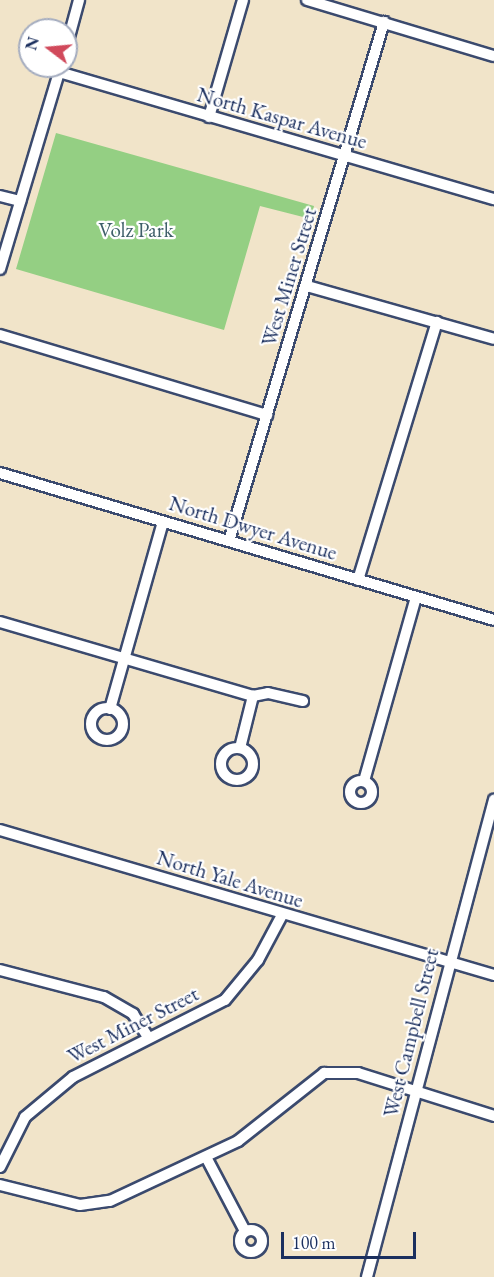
<!DOCTYPE html>
<style>
body{margin:0}
#map{position:relative;width:494px;height:1277px;overflow:hidden;background:#f1e4c9;font-family:"EB Garamond",serif}
div>[style]{position:absolute}
[style*='--x']{left:calc(var(--x)*1px);top:calc(var(--y)*1px);width:calc(var(--w)*1px);rotate:calc(var(--a)*1deg)}
.green>*{inset:0;background:#94cf83}
.roads{filter:drop-shadow(2px 0 #3b4a6e) drop-shadow(-2px 0 #3b4a6e) drop-shadow(0 2px #3b4a6e) drop-shadow(0 -2px #3b4a6e)}
.minor>*{height:10px;margin:-5px;padding:0 5px;transform-origin:5px;border-radius:5px;background:#fff}
.minor>.ring{margin:-5px;padding:0;box-sizing:content-box;background:none;border:10px solid #fff;border-radius:50%}
span{translate:-50% -50%;white-space:nowrap;text-align:center;line-height:1.15;-webkit-text-stroke:4.5px #fff;paint-order:stroke}
.street-label{font-size:21px;color:#1b2f5e}
.park-label{font-size:21px;color:#3f5f69}
.north{position:absolute;left:18px;top:18px;width:60px;height:60px;box-sizing:border-box;background:#fff;border:2px solid #a4acbf;border-radius:50%;rotate:286deg;font-size:16px;font-weight:700;line-height:24px;text-align:center;color:#1b2f5e}
.north::after{content:'';display:block;margin:auto;width:21px;height:27px;background:#d1495b;clip-path:polygon(50% 0,100% 100%,50% 72%,0 100%)}
.scale{position:absolute;left:281px;top:1232px;width:135px;height:27px;box-sizing:border-box;border:3px solid #1b2f5e;border-top:0;padding-left:8px;font-size:18px;line-height:21px;white-space:nowrap;color:#1b2f5e;-webkit-text-stroke:4px #fff;paint-order:stroke}
</style>
<div id="map">
<div class="green">
<div style="clip-path:polygon(56px 133px,314px 206px,311px 219px,260px 206px,224px 330px,16px 269px)"></div>
</div>
<div class="roads">
<div class="minor">
<div style="--x:307;--y:0;--w:195;--a:16.7"></div>
<div style="--x:66;--y:48;--w:50;--a:-74.8"></div>
<div style="--x:59;--y:72;--w:453;--a:16.3"></div>
<div style="--x:209;--y:117;--w:122;--a:-73.8"></div>
<div style="--x:0;--y:196;--w:21;--a:14"></div>
<div style="--x:0;--y:269;--w:212;--a:-73.3"></div>
<div style="--x:307;--y:286;--w:194;--a:15.8"></div>
<div style="--x:0;--y:335;--w:279;--a:16.7"></div>
<div style="--x:0;--y:473;--w:515;--a:16.57"></div>
<div style="--x:229;--y:541;--w:542;--a:-73.37"></div>
<div style="--x:358;--y:580;--w:270;--a:-73"></div>
<div style="--x:0;--y:622;--w:264;--a:16.3"></div>
<div style="--x:253;--y:696;--w:15;--a:-11"></div>
<div style="--x:268;--y:693;--w:36;--a:13"></div>
<div class="ring" style="left:91px;top:708px;width:22px;height:22px"></div>
<div style="--x:110;--y:709;--w:194;--a:-74.2"></div>
<div style="--x:240;--y:748;--w:54;--a:-76"></div>
<div class="ring" style="left:221px;top:748px;width:22px;height:22px"></div>
<div style="--x:364;--y:781;--w:191;--a:-74.2"></div>
<div class="ring" style="left:350px;top:781px;width:12px;height:12px"></div>
<div style="--x:0;--y:830;--w:515;--a:16.36"></div>
<div style="--x:0;--y:970;--w:107;--a:14.6"></div>
<div style="--x:104;--y:997;--w:34;--a:30"></div>
<div style="--x:133;--y:1014;--w:27;--a:57"></div>
<div style="--x:206;--y:1157;--w:84;--a:62.2"></div>
<div style="--x:0;--y:1167;--w:56;--a:-63.4"></div>
<div style="--x:25;--y:1117;--w:62;--a:-39.8"></div>
<div style="--x:73;--y:1077;--w:170;--a:-26.9"></div>
<div style="--x:225;--y:1000;--w:52;--a:-50.5"></div>
<div style="--x:258;--y:960;--w:51;--a:-61.9"></div>
<div style="--x:0;--y:1185;--w:82;--a:14"></div>
<div style="--x:80;--y:1205;--w:30;--a:-8"></div>
<div style="--x:110;--y:1201;--w:141;--a:-25.1"></div>
<div style="--x:238;--y:1141;--w:110;--a:-38.3"></div>
<div style="--x:324;--y:1073;--w:34;--a:0"></div>
<div style="--x:358;--y:1073;--w:143;--a:17.5"></div>
<div class="ring" style="left:240px;top:1230px;width:12px;height:12px"></div>
<div style="--x:367;--y:1277;--w:494;--a:-75.1"></div>
</div>
</div>
<div class="street-label">
<span style="left:282px;top:118px;rotate:16deg">North Kaspar Avenue</span>
<span style="left:289px;top:277px;rotate:-73deg">West Miner Street</span>
<span style="left:253px;top:528px;rotate:17deg">North Dwyer Avenue</span>
<span style="left:230px;top:879px;rotate:17deg">North Yale Avenue</span>
<span style="left:133px;top:1025px;rotate:-27deg">West Miner Street</span>
<span style="left:411px;top:1033px;rotate:-76deg">West Campbell Street</span>
</div>
<div class="park-label">
<span style="left:136px;top:230px">Volz Park</span>
</div>
<div class="north">N</div>
<div class="scale">100 m</div>
</div>
